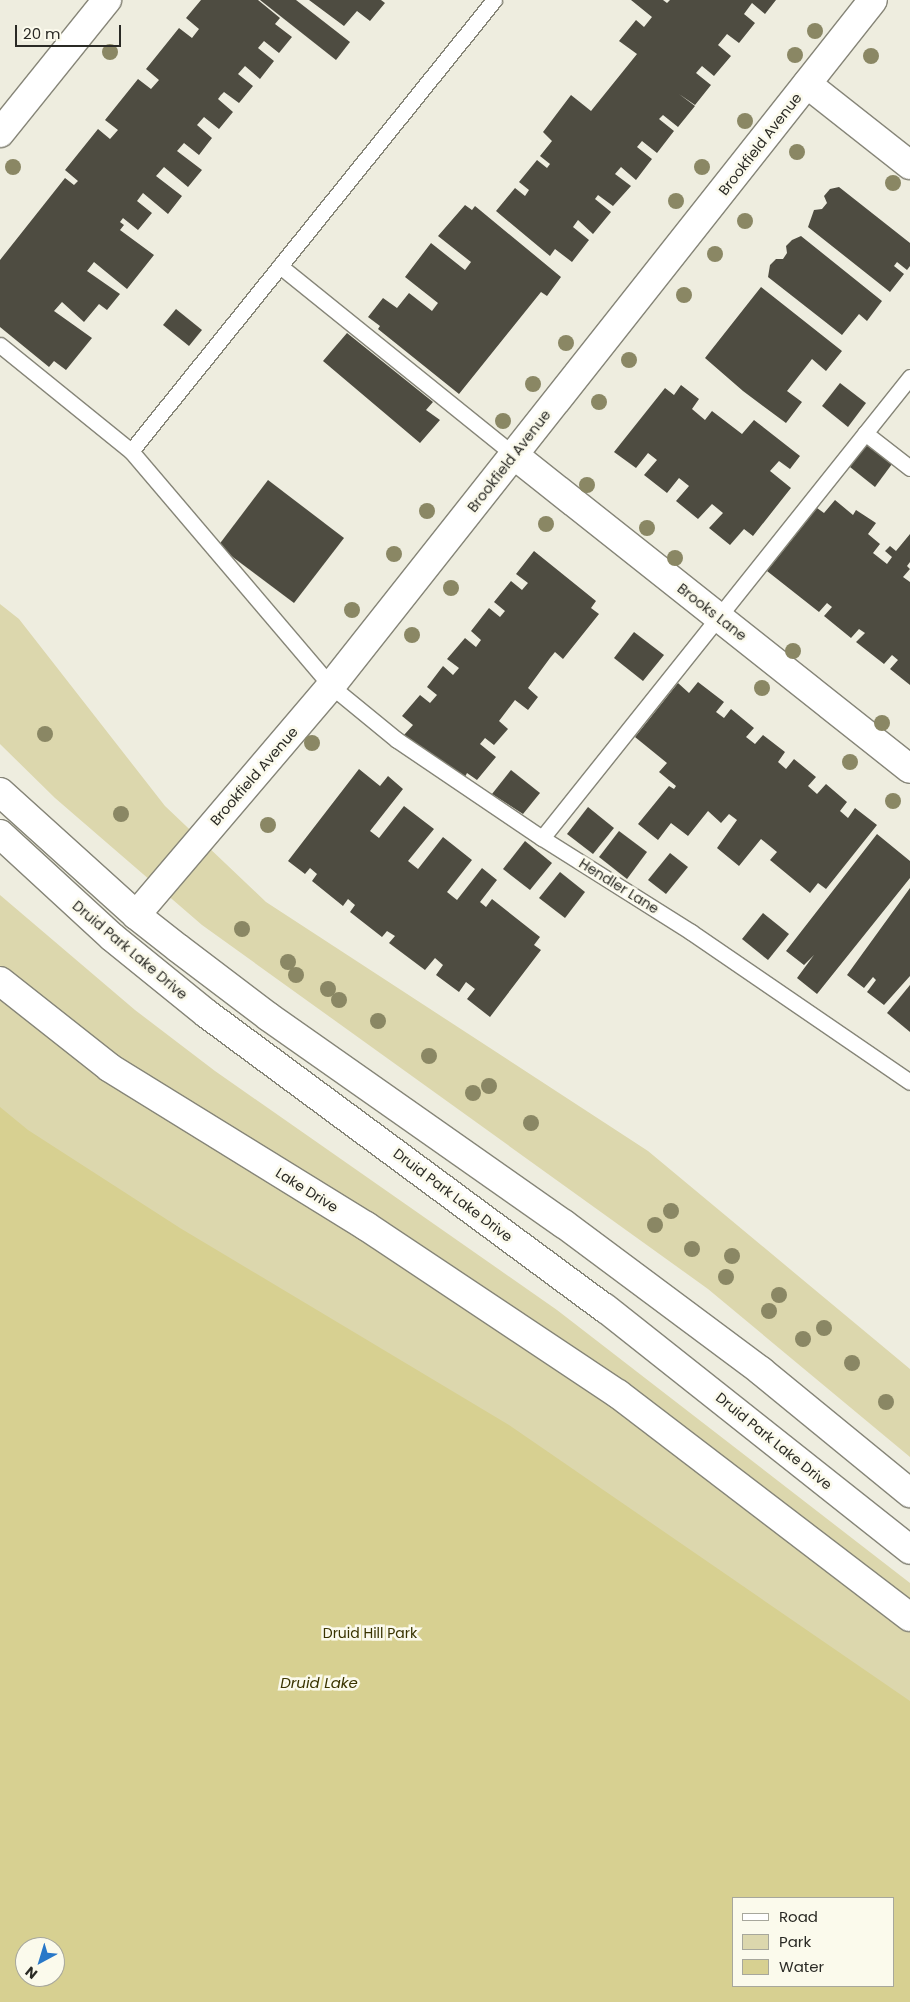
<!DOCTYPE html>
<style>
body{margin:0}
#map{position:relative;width:910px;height:2002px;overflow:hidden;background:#eeeddf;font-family:Poppins,sans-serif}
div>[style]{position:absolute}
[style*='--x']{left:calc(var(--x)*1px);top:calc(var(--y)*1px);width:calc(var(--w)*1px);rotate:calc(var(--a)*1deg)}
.green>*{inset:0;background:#dcd7ad}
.water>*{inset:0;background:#d7d091}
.building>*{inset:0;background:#4e4c41}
.roads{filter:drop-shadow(1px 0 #868578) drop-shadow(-1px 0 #868578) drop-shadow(0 1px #868578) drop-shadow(0 -1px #868578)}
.lane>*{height:15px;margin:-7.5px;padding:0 7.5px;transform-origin:7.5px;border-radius:7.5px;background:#fff}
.street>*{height:28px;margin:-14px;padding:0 14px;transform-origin:14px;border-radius:14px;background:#fff}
.secondary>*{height:28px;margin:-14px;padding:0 14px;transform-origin:14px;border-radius:14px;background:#fff}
.trees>*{width:16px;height:16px;margin:-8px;border-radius:50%;background:#8a8764}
span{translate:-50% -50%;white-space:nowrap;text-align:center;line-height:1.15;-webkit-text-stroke:5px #fbfaec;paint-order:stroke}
.street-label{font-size:14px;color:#2a2a25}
.park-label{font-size:14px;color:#393300}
.water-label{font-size:15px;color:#3a3400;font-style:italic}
.legend{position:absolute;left:732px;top:1897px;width:162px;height:90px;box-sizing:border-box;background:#fbfaec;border:1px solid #a7a79c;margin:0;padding:6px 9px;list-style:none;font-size:15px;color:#2a2a25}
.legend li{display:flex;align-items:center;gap:10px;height:25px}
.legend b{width:25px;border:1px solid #a7a79c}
.north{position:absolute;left:15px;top:1937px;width:50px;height:50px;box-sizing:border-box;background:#fbfaec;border:1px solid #a7a79c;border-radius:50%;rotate:219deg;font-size:14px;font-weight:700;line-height:20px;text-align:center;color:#2a2a25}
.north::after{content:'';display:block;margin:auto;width:18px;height:22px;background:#2978c8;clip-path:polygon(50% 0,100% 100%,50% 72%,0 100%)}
.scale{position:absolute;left:15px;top:25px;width:106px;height:22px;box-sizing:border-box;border:2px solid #2a2a25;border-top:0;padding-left:6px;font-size:15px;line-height:18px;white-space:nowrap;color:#2a2a25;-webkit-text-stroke:4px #fbfaec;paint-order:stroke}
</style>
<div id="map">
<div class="green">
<div style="clip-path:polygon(0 604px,19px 619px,165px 806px,266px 902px,648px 1151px,910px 1369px,910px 1457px,708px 1289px,202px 925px,55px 798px,0 744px)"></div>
<div style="clip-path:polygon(evenodd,0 895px,135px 1010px,215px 1071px,557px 1310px,910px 1583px,910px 2002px,0 2002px,0 895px,734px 1898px,894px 1898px,894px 1986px,734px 1986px,734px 1898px,0 895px,25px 1947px,55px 1947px,55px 1977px,25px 1977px,25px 1947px)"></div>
</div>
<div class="water">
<div style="clip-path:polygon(evenodd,0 1107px,28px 1130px,180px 1228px,509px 1425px,910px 1701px,910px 2002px,0 2002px,0 1107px,734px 1898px,894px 1898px,894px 1986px,734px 1986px,734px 1898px,0 1107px,25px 1947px,55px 1947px,55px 1977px,25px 1977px,25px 1947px)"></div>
</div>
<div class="building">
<div style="clip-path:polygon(201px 0,258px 0,280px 18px,275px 24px,292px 37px,279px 53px,264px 41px,258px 48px,274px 61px,260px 79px,245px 66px,238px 74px,253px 86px,239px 103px,224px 92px,221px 95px,218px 99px,233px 112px,219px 129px,204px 117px,197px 125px,212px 138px,199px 155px,184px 143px,177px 151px,202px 170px,188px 187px,164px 167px,156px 176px,182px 196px,168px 214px,143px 193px,137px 201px,152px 213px,138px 230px,123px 218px,120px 222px,124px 225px,120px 230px,154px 255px,127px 289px,94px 262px,87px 271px,120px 294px,107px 310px,99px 304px,84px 322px,62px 302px,54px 311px,92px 338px,66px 370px,54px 361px,49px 367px,0 327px,0 260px,65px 178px,74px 185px,78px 181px,65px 170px,98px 129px,110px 139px,118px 130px,105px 120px,138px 79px,151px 89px,159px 80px,146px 69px,179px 28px,192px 38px,199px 29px,186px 18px)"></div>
<div style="clip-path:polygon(260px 0,296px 0,350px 42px,336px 60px)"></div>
<div style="clip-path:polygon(309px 0,381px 0,385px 3px,370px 21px,357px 11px,344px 26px)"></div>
<div style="clip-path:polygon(631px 0,663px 0,667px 3px,670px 0,776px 0,765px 14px,752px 3px,744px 14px,755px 23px,739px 43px,727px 34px,718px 45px,731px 56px,714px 76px,702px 66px,696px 73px,711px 85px,695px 105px,679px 94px,695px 106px,678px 127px,663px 115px,659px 119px,674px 131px,657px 153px,642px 141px,637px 147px,652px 159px,636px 180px,621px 167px,615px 174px,631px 186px,613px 206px,598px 195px,595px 199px,611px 212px,593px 234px,578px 220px,573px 227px,589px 240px,572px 262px,555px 249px,550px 256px,496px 211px,515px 188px,525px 196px,529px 190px,519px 182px,537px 160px,547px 168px,550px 164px,540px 156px,552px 141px,543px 132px,571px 95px,591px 111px,637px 54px,619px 41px,636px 20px,644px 27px,652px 17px)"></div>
<div style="clip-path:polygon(839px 187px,910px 243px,910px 266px,907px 270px,897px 262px,894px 266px,904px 274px,890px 292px,808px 227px,814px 210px,822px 209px,827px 203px,824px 196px,830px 189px)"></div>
<div style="clip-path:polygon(465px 205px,472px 210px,475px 206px,561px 277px,547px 296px,541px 292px,459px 394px,378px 329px,380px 326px,368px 317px,383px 298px,397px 308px,409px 293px,432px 311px,438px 303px,405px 277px,431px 243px,465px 270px,471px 262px,438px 236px)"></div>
<div style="clip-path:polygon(801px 236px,882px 301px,867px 321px,859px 314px,842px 335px,768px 277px,770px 265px,776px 259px,783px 259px,787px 253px,786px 246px,792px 240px)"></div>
<div style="clip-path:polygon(761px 287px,842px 351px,826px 371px,812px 359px,787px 391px,802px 402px,786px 423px,743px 391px,705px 358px)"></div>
<div style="clip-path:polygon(176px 309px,202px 330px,189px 346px,163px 325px)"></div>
<div style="clip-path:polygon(347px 333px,433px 402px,426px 410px,440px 420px,420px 443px,323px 361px)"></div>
<div style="clip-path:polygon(840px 383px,866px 403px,848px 427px,822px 406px)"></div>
<div style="clip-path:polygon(681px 385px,699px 399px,692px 409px,705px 420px,712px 411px,742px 434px,754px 420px,800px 456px,790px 469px,779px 461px,770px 471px,791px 488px,753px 536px,744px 529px,730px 545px,709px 528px,723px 513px,712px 504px,698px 519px,676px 501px,689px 486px,679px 478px,667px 493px,644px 475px,657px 460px,648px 453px,636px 468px,614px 452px,665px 388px,674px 395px)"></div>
<div style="clip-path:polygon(866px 445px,892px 464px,875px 487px,850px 467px)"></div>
<div style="clip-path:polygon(268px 480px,344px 538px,294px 603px,218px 546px)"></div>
<div style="clip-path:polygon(835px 500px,853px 515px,856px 510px,876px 523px,868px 534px,880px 544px,873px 553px,887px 564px,892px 557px,885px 551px,890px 546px,896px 551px,910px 534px,910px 562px,907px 566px,910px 569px,903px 577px,910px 582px,910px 685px,890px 669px,898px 660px,892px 655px,884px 664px,856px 642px,865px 633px,859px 629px,851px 638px,824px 616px,832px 607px,827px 603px,819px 612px,767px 571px,817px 508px,824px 513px)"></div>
<div style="clip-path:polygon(534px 551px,596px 601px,591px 608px,599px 614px,563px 659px,555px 652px,550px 658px,528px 688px,538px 697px,528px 710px,515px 700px,499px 721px,508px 729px,494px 745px,485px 738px,480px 744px,496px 757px,477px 780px,467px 773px,465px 777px,404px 735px,413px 725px,402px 716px,420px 695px,430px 703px,437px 695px,427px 687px,443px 666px,453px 675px,459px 668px,447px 659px,465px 638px,476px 647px,481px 640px,471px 631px,489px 608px,500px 617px,505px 611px,494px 602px,511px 581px,522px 590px,528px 583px,516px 574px)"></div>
<div style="clip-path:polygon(634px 632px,664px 655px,643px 681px,614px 658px)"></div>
<div style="clip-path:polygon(698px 682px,724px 702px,716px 712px,724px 718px,731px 709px,754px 728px,746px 737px,755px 744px,763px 735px,785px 752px,778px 762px,786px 769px,794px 759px,816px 777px,808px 786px,817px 794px,826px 784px,847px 802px,840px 811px,848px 818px,855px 808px,877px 825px,826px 889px,818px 883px,810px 893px,770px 860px,777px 852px,761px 839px,739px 866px,717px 848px,737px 820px,729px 814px,721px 823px,708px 811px,688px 836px,671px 823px,658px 840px,638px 824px,669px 786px,674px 789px,676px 786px,659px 772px,667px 763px,635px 737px,678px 683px,689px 693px)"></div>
<div style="clip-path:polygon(359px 769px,380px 786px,388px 776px,403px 789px,370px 831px,379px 838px,404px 806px,434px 829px,408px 861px,418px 869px,443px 837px,472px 860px,447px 892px,457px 900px,482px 868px,497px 880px,480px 902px,486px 907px,492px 899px,540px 937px,534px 945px,541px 950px,490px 1017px,467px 999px,475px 989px,466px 982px,459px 992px,436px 975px,443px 965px,435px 958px,425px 970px,389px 943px,395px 936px,387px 931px,382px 937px,350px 912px,355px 905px,348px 899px,343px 906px,312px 881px,317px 874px,310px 868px,305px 874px,288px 861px)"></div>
<div style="clip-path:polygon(511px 770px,540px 793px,523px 814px,492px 794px)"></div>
<div style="clip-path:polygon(588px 807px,614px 828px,593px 854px,567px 834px)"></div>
<div style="clip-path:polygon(619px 831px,647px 852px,627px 879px,599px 857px)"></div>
<div style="clip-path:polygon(877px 834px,910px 861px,910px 878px,817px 994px,797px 978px,814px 955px,804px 965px,786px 951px)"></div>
<div style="clip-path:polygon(525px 841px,552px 863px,530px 890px,503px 869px)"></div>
<div style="clip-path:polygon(670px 853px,688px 867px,666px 894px,648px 880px)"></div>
<div style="clip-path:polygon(560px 872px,585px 892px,565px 918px,539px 898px)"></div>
<div style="clip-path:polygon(910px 888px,910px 976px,884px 1005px,867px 992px,876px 980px,873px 977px,864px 988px,847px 975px)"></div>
<div style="clip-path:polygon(763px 913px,789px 934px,768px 960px,742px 939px)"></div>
<div style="clip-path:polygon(910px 985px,910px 1032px,887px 1013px)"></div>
</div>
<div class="roads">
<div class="lane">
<div style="--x:280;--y:266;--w:301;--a:38.9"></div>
<div style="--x:0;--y:345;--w:169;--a:39"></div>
<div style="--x:131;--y:451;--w:309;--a:49.6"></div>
<div style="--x:331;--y:686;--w:85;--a:39.3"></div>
<div style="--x:397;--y:740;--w:175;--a:34.1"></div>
<div style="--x:542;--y:838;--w:176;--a:32.2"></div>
<div style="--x:691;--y:932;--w:265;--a:34.4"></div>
<div style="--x:865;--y:433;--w:57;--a:37.9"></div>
<div style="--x:131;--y:451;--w:579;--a:-51.17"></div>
<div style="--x:542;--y:838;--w:590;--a:-51.4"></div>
</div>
<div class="street">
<div style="--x:807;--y:84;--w:131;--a:38.2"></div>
<div style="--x:514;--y:455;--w:505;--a:38.41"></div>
<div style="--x:136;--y:915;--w:301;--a:-49.6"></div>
<div style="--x:331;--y:686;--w:874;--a:-51.69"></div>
<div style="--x:0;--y:981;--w:140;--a:38.3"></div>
<div style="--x:110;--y:1068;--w:301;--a:31.7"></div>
<div style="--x:366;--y:1226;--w:303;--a:33.7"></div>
<div style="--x:618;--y:1394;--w:367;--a:37.4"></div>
</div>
<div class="secondary">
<div style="--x:0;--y:133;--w:171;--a:-51.2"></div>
<div style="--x:0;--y:792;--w:183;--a:42.1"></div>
<div style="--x:136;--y:915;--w:53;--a:38.2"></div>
<div style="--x:178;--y:948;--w:114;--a:37.2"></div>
<div style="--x:269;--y:1017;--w:360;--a:35.1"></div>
<div style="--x:564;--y:1224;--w:246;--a:36.7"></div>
<div style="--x:761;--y:1371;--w:193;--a:39.3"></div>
<div style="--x:0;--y:834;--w:152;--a:42.6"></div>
<div style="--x:112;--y:937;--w:122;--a:39"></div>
<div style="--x:207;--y:1014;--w:495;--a:36.5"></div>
<div style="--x:605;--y:1308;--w:389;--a:38.4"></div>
</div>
</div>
<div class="trees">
<div style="left:815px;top:31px"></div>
<div style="left:110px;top:52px"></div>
<div style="left:795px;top:55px"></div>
<div style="left:871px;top:56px"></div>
<div style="left:745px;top:121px"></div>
<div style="left:797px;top:152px"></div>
<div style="left:13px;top:167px"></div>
<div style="left:702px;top:167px"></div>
<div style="left:893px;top:183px"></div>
<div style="left:676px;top:201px"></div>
<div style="left:745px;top:221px"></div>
<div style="left:715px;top:254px"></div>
<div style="left:684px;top:295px"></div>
<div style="left:566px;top:343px"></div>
<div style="left:629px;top:360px"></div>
<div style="left:533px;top:384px"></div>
<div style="left:599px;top:402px"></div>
<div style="left:503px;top:421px"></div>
<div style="left:587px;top:485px"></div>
<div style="left:427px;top:511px"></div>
<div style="left:546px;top:524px"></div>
<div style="left:647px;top:528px"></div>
<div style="left:394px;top:554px"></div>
<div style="left:675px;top:558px"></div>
<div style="left:451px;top:588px"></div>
<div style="left:352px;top:610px"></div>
<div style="left:412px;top:635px"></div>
<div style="left:793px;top:651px"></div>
<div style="left:762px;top:688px"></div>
<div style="left:882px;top:723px"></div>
<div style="left:45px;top:734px"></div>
<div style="left:312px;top:743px"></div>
<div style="left:850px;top:762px"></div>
<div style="left:893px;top:801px"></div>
<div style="left:121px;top:814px"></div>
<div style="left:268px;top:825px"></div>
<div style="left:242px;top:929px"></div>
<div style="left:288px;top:962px"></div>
<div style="left:296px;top:975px"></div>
<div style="left:328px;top:989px"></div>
<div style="left:339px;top:1000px"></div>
<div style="left:378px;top:1021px"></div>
<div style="left:429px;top:1056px"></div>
<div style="left:489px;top:1086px"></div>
<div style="left:473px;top:1093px"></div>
<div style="left:531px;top:1123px"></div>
<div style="left:671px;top:1211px"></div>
<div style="left:655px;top:1225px"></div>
<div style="left:692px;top:1249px"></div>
<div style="left:732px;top:1256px"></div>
<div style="left:726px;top:1277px"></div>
<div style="left:779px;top:1295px"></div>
<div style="left:769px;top:1311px"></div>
<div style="left:824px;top:1328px"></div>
<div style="left:803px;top:1339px"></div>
<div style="left:852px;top:1363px"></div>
<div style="left:886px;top:1402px"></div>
</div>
<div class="street-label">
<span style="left:760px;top:144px;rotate:-52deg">Brookfield Avenue</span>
<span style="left:509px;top:461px;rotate:-52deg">Brookfield Avenue</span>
<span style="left:712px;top:612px;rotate:38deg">Brooks Lane</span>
<span style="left:254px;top:776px;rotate:-49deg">Brookfield Avenue</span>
<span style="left:619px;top:886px;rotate:32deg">Hendler Lane</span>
<span style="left:130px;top:950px;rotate:40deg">Druid Park Lake Drive</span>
<span style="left:307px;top:1190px;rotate:32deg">Lake Drive</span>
<span style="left:453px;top:1195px;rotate:37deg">Druid Park Lake Drive</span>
<span style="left:774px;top:1441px;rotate:39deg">Druid Park Lake Drive</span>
</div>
<div class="park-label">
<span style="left:370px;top:1633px">Druid Hill Park</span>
</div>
<div class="water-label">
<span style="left:319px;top:1683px">Druid Lake</span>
</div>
<ul class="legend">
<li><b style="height:6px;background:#fff"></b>Road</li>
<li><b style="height:14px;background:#dcd7ad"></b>Park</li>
<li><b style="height:14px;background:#d7d091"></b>Water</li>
</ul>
<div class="north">N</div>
<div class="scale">20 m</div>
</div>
